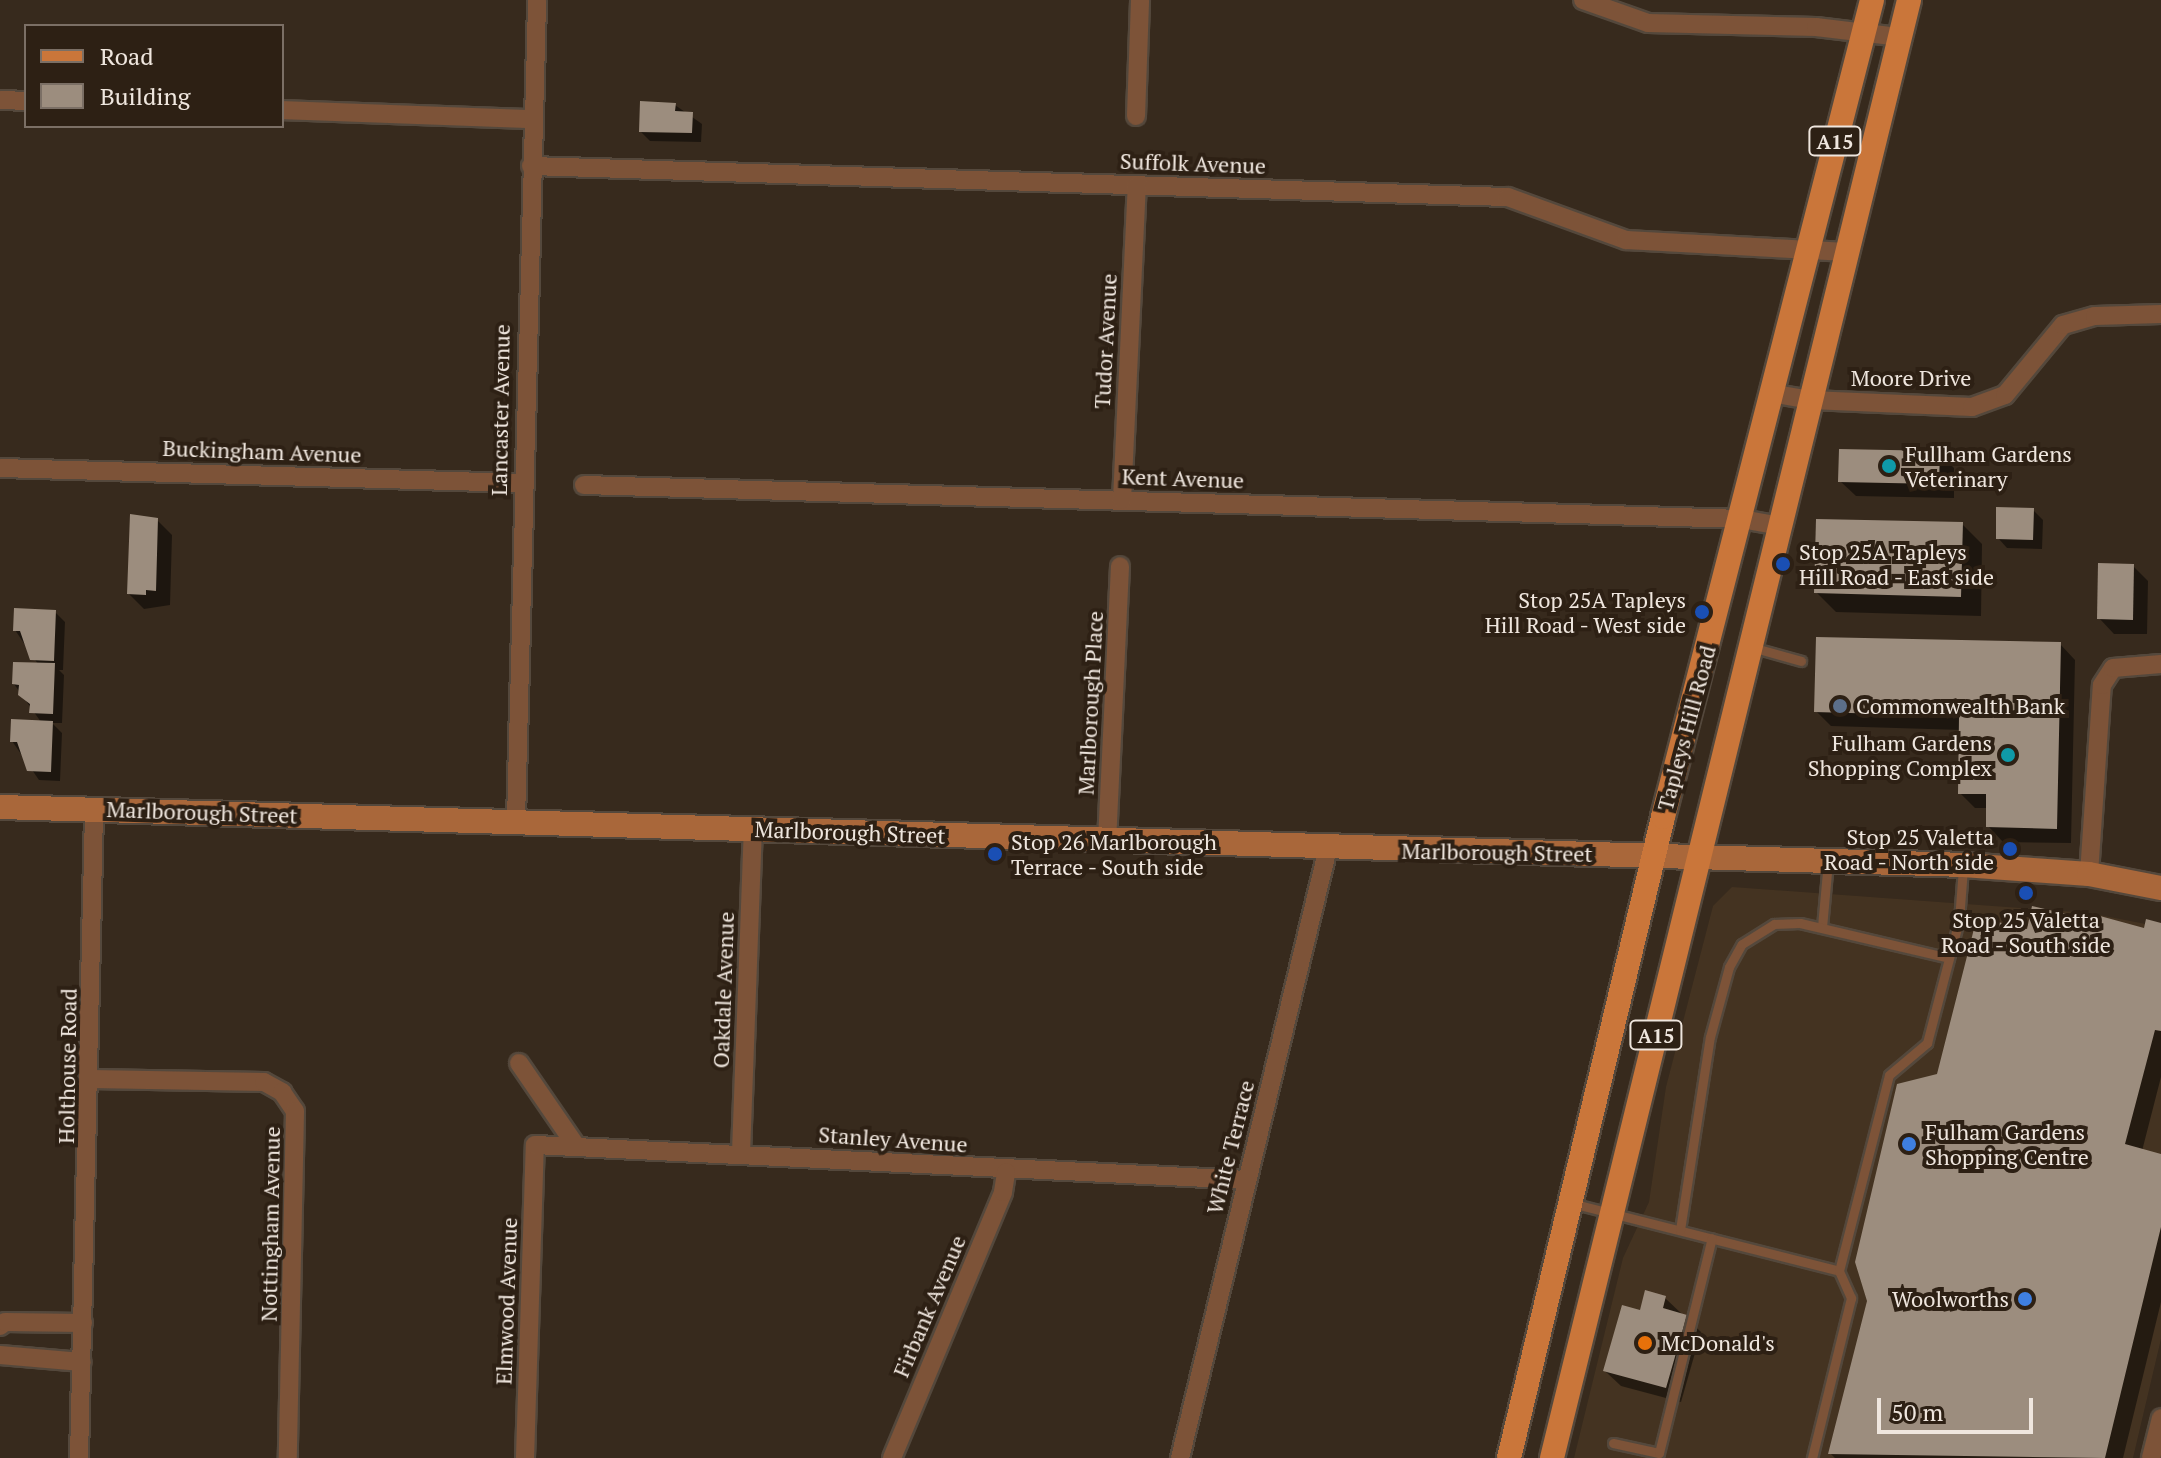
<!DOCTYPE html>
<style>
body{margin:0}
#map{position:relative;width:2161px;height:1458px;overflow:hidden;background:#372a1d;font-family:"PT Serif",serif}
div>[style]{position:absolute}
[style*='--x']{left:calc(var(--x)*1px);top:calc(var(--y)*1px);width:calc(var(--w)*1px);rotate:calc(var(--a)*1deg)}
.built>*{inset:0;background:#443321}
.shadow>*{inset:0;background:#0007}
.building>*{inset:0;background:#9c8d7e}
.roads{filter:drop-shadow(2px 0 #54483c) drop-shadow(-2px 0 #54483c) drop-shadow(0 2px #54483c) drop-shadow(0 -2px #54483c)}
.lane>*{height:9px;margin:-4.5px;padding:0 4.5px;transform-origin:4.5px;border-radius:4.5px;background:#7d5338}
.street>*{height:18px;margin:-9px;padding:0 9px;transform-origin:9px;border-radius:9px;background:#7d5338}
.secondary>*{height:24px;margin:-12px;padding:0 12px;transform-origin:12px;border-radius:12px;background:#a9673a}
.primary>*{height:24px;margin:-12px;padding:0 12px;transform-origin:12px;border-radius:12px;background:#ca763a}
.dots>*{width:22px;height:22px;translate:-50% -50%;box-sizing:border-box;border:4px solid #2d2014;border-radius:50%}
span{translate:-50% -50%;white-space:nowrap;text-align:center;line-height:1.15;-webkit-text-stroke:8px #2d2014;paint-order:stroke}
.shield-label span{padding:2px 6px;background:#2d2014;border:2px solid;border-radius:6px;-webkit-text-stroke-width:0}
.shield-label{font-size:20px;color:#efe6de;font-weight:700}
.street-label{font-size:22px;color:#efe6de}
.poi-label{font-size:22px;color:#efe6de}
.left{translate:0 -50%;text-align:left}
.right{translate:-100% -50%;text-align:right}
.legend{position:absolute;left:24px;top:24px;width:260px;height:104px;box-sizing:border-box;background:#2d2014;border:2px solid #7b6f65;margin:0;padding:10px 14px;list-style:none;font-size:24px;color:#efe6de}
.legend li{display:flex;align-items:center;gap:16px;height:40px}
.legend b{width:40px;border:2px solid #7b6f65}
.scale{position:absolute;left:1877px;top:1398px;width:156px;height:36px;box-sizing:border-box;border:4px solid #efe6de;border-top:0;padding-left:10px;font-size:24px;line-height:28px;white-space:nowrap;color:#efe6de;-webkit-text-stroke:6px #2d2014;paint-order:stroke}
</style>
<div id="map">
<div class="built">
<div style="clip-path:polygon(1732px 887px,2089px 913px,2161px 927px,2161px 1339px,2133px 1458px,1574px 1458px,1623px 1258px,1649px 1202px,1666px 1087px,1713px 906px)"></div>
</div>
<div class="shadow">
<div style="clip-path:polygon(675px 105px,702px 124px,701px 142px,650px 141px,641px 132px)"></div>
<div style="clip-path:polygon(1939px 453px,1954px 468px,1954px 498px,1856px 496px,1840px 481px)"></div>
<div style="clip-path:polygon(2033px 510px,2043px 520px,2042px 549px,2007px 548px,1998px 538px)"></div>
<div style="clip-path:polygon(157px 520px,172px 535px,170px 605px,144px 609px,129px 594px)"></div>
<div style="clip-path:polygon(1962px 524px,1982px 544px,1981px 616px,1836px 612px,1816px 592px)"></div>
<div style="clip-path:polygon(2133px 566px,2148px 581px,2147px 634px,2114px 634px,2099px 618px)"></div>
<div style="clip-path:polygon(55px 612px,65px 622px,63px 670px,59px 670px,64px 675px,62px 723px,52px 723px,62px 733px,60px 781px,39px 780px,12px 741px,41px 722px,14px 684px,38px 664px,15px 630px)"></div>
<div style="clip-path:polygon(2060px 644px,2075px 660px,2071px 843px,2003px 842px,1988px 826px,1988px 808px,1975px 808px,1960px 793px,1961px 730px,1831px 726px,1816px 711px)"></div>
<div style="clip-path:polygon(2161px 925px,2161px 1077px,2142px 1151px,2161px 1156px,2161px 1302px,2123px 1458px,1835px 1458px,1830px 1453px,1939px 1076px,2029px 931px,2146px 930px)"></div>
<div style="clip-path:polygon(1665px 1298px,1701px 1332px,1681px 1402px,1621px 1386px,1605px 1371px,1641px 1312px)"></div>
</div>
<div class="building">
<div style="clip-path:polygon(640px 101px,676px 103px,675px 111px,693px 112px,692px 133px,639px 132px)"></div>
<div style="clip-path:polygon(1839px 449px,1940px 451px,1939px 484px,1838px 482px)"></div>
<div style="clip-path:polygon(1996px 507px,2034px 508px,2033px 540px,1996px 539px)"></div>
<div style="clip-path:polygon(130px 514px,158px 518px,156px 591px,146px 590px,146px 595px,127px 594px)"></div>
<div style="clip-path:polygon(1816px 519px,1963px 522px,1961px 597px,1814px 593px)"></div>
<div style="clip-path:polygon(2098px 563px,2134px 564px,2133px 620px,2097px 619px)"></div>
<div style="clip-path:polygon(14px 608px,56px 610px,54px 661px,30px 660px,20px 631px,13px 631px)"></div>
<div style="clip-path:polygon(1816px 637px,2061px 642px,2057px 829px,1986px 827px,1986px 794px,1958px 794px,1959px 716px,1814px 712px)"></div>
<div style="clip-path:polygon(13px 662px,55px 663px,53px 714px,29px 713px,30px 704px,18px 695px,19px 685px,12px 684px)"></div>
<div style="clip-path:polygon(11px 719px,53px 721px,51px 772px,27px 771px,17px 742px,10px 742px)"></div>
<div style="clip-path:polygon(2032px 906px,2088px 919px,2089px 913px,2144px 928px,2146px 919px,2161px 923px,2161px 1031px,2155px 1030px,2125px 1144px,2161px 1154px,2161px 1227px,2105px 1458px,1828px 1454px,1867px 1301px,1855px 1262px,1897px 1084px,1937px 1074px,1977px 917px,2027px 929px)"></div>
<div style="clip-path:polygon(1645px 1290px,1666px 1296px,1663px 1308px,1687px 1315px,1666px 1388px,1603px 1371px,1622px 1305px,1640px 1310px)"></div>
</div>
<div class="roads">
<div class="lane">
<div style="--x:1751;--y:647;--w:52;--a:15.6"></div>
<div style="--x:1822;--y:927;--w:66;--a:-84.8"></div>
<div style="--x:1571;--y:1203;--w:276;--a:14.2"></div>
<div style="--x:1839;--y:1271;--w:30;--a:66"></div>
<div style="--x:1851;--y:1298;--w:165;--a:103.7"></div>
<div style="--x:1680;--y:1230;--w:195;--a:-81.2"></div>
<div style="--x:1710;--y:1037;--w:73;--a:-74.8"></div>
<div style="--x:1729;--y:967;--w:26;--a:-61"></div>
<div style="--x:1742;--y:944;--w:38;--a:-32"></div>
<div style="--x:1774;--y:924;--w:26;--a:-2"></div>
<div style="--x:1800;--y:923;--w:153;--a:13.2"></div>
<div style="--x:1839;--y:1271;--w:202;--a:-75.7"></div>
<div style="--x:1889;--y:1075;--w:50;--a:-40.1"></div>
<div style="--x:1927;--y:1043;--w:127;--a:-75.4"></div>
<div style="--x:1959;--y:920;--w:52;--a:-85.6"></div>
<div style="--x:1613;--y:1443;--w:47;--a:12.3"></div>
<div style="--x:1659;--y:1453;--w:221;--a:-76.2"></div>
</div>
<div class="street">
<div style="--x:1583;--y:0;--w:69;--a:19.5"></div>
<div style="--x:1648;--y:23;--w:168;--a:1.4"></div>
<div style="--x:1816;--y:27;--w:85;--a:6.8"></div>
<div style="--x:0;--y:100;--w:26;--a:2"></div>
<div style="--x:282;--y:110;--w:250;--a:2.1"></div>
<div style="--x:1136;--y:116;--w:116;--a:-88"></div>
<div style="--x:531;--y:166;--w:977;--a:1.82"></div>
<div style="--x:1508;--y:197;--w:126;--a:20"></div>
<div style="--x:1626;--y:240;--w:221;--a:3.1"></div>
<div style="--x:1770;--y:393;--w:42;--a:9.7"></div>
<div style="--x:1811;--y:400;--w:161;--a:2.5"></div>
<div style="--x:1972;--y:407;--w:35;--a:-20"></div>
<div style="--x:2005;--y:395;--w:91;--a:-50.4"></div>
<div style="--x:2063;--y:325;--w:33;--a:-16"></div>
<div style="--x:2095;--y:316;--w:66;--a:-1.7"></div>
<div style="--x:0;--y:468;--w:522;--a:1.65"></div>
<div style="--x:584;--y:485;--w:1157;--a:1.68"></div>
<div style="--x:1741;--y:519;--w:40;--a:10"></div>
<div style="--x:1122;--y:500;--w:315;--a:-87.3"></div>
<div style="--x:516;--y:821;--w:821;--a:-88.53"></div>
<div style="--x:1107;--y:842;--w:276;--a:-87.3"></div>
<div style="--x:2089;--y:874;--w:189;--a:-86.1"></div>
<div style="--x:2102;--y:685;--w:20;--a:-57"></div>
<div style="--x:2113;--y:668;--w:48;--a:-4.8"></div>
<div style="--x:519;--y:1063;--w:101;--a:55.5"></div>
<div style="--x:91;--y:1079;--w:173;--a:1"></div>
<div style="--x:264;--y:1082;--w:21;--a:29"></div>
<div style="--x:282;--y:1092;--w:23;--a:56"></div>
<div style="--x:295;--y:1111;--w:347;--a:91.2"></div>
<div style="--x:741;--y:1153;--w:324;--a:-87.9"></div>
<div style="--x:0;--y:1326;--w:6;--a:-39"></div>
<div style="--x:5;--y:1322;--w:78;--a:0.7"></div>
<div style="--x:0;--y:1355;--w:82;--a:4.9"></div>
<div style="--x:79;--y:1458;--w:648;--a:-88.67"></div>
<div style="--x:525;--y:1458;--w:313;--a:-88.2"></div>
<div style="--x:535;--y:1145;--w:713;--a:2.81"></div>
<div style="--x:892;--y:1458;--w:288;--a:-67.3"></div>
<div style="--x:1003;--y:1192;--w:20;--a:-81"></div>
<div style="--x:1180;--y:1458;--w:628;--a:-76.36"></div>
<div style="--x:2151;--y:1458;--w:41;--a:-76"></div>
</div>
<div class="secondary">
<div style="--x:0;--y:807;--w:1964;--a:1.69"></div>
<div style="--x:1963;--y:865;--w:126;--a:4.1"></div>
<div style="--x:2089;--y:874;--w:73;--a:11"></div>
</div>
<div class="primary">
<div style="--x:1509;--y:1458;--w:659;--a:-76.49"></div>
<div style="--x:1663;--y:817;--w:843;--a:-75.65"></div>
<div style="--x:1552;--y:1458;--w:1501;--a:-76.24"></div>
</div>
</div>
<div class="dots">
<div style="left:1889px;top:466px;background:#0f9aa8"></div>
<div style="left:1783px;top:564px;background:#1a4fb4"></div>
<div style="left:1702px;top:612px;background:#1a4fb4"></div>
<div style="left:1840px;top:706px;background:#5c6f8a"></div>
<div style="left:2008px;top:755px;background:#0f9aa8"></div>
<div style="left:2010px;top:849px;background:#1a4fb4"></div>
<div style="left:995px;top:854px;background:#1a4fb4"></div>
<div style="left:2026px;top:893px;background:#1a4fb4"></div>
<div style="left:1909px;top:1144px;background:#3f7fe0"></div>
<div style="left:2025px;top:1299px;background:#3f7fe0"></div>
<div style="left:1645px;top:1343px;background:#e8710a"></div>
</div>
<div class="shield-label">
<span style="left:1835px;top:141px">A15</span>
<span style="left:1656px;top:1035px">A15</span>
</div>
<div class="street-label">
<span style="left:1193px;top:163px;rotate:2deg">Suffolk Avenue</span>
<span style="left:1105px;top:341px;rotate:-87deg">Tudor Avenue</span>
<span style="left:1911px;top:378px">Moore Drive</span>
<span style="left:500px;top:410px;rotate:-89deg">Lancaster Avenue</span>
<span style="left:262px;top:451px;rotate:2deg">Buckingham Avenue</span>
<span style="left:1183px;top:478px;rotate:2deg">Kent Avenue</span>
<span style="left:1090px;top:703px;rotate:-87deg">Marlborough Place</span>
<span style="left:1686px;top:728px;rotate:-75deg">Tapleys Hill Road</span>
<span style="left:202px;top:812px;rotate:2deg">Marlborough Street</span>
<span style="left:850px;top:832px;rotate:2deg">Marlborough Street</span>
<span style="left:1497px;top:852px;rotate:1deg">Marlborough Street</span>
<span style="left:723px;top:990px;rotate:-88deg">Oakdale Avenue</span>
<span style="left:67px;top:1066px;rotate:-89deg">Holthouse Road</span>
<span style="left:893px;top:1139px;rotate:4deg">Stanley Avenue</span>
<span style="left:1230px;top:1147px;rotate:-76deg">White Terrace</span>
<span style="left:270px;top:1224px;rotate:-89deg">Nottingham Avenue</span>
<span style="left:506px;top:1301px;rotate:-88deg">Elmwood Avenue</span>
<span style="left:929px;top:1306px;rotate:-67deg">Firbank Avenue</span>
</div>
<div class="poi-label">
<span class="left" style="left:1905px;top:466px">Fullham Gardens<br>Veterinary</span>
<span class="left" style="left:1799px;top:564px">Stop 25A Tapleys<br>Hill Road - East side</span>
<span class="right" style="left:1686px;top:612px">Stop 25A Tapleys<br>Hill Road - West side</span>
<span class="left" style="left:1856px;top:706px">Commonwealth Bank</span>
<span class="right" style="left:1992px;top:755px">Fulham Gardens<br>Shopping Complex</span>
<span class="right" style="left:1994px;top:849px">Stop 25 Valetta<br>Road - North side</span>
<span class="left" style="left:1011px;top:854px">Stop 26 Marlborough<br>Terrace - South side</span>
<span style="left:2026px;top:932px">Stop 25 Valetta<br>Road - South side</span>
<span class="left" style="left:1925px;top:1144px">Fulham Gardens<br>Shopping Centre</span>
<span class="right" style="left:2009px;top:1299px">Woolworths</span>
<span class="left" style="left:1661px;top:1343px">McDonald's</span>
</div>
<ul class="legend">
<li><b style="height:10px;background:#ca763a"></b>Road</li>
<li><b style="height:22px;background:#9c8d7e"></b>Building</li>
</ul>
<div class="scale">50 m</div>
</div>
